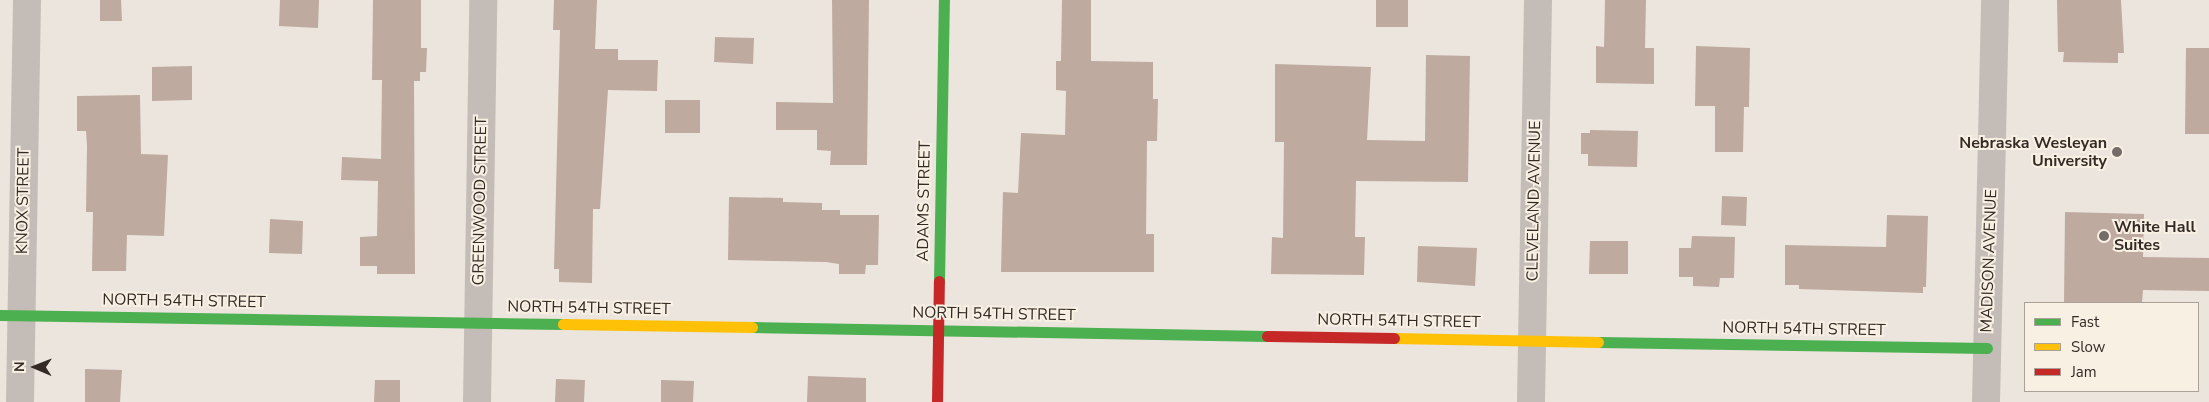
<!DOCTYPE html>
<style>
body{margin:0}
#map{position:relative;width:2209px;height:402px;overflow:hidden;background:#ebe5de;font-family:"Nunito Sans",sans-serif}
div>[style]{position:absolute}
[style*='--x']{left:calc(var(--x)*1px);top:calc(var(--y)*1px);width:calc(var(--w)*1px);rotate:calc(var(--a)*1deg)}
.building>*{inset:0;background:#bfaa9f}
.street>*{height:28px;margin:-14px;padding:0 14px;transform-origin:14px;border-radius:14px;background:#c4bdb7}
.fast>*{height:11px;margin:-5.5px;padding:0 5.5px;transform-origin:5.5px;border-radius:5.5px;background:#4caf50}
.slow>*{height:11px;margin:-5.5px;padding:0 5.5px;transform-origin:5.5px;border-radius:5.5px;background:#ffc107}
.jam>*{height:11px;margin:-5.5px;padding:0 5.5px;transform-origin:5.5px;border-radius:5.5px;background:#c62828}
.dots>*{width:14px;height:14px;translate:-50% -50%;box-sizing:border-box;border:2px solid #f9f0e4;border-radius:50%}
span{translate:-50% -50%;white-space:nowrap;text-align:center;line-height:1.15;-webkit-text-stroke:4px #f9f0e4;paint-order:stroke}
.poi-label{font-size:16px;color:#342b26;font-weight:700}
.right{translate:-100% -50%;text-align:right}
.left{translate:0 -50%;text-align:left}
.street-label{font-size:16px;color:#342b26}
.legend{position:absolute;left:2024px;top:302px;width:175px;height:90px;box-sizing:border-box;background:#f9f0e4;border:1px solid #aaa198;margin:0;padding:6px 9px;list-style:none;font-size:15px;color:#342b26}
.legend li{display:flex;align-items:center;gap:10px;height:25px}
.legend b{width:25px;border:1px solid #aaa198}
.north{position:absolute;left:10px;top:342px;width:50px;height:50px;-webkit-text-stroke:4px #f9f0e4;paint-order:stroke;rotate:271deg;font-size:14px;font-weight:700;line-height:20px;text-align:center;color:#342b26}
.north::after{content:'';display:block;margin:auto;width:18px;height:22px;background:#342b26;clip-path:polygon(50% 0,100% 100%,50% 72%,0 100%)}
</style>
<div id="map">
<div class="building">
<div style="clip-path:polygon(100px 0,121px 0,122px 21px,100px 21px)"></div>
<div style="clip-path:polygon(280px 0,319px 0,318px 28px,279px 26px)"></div>
<div style="clip-path:polygon(373px 0,421px 0,421px 48px,427px 48px,426px 72px,420px 72px,420px 81px,414px 81px,415px 274px,377px 274px,377px 266px,360px 266px,360px 237px,377px 236px,378px 181px,341px 180px,342px 157px,381px 159px,382px 80px,372px 80px)"></div>
<div style="clip-path:polygon(554px 0,597px 0,595px 49px,618px 49px,618px 60px,658px 60px,657px 91px,608px 90px,600px 209px,593px 209px,592px 283px,559px 282px,559px 269px,554px 269px,560px 30px,553px 30px)"></div>
<div style="clip-path:polygon(832px 0,869px 0,867px 165px,830px 165px,831px 151px,817px 150px,817px 130px,776px 130px,776px 102px,833px 103px)"></div>
<div style="clip-path:polygon(1062px 0,1091px 0,1091px 61px,1153px 62px,1153px 99px,1158px 99px,1157px 141px,1147px 141px,1146px 234px,1154px 234px,1154px 272px,1001px 272px,1003px 192px,1018px 193px,1021px 133px,1065px 135px,1066px 91px,1056px 90px,1056px 61px,1061px 61px)"></div>
<div style="clip-path:polygon(1376px 0,1408px 0,1408px 27px,1376px 27px)"></div>
<div style="clip-path:polygon(1605px 0,1646px 0,1645px 48px,1654px 48px,1654px 84px,1596px 83px,1596px 46px,1604px 47px)"></div>
<div style="clip-path:polygon(2057px 0,2121px 0,2124px 53px,2118px 53px,2118px 63px,2063px 62px,2064px 52px,2058px 52px)"></div>
<div style="clip-path:polygon(715px 37px,754px 38px,753px 64px,714px 62px)"></div>
<div style="clip-path:polygon(1696px 46px,1750px 48px,1749px 107px,1744px 107px,1743px 152px,1715px 152px,1715px 106px,1695px 106px)"></div>
<div style="clip-path:polygon(2186px 48px,2209px 48px,2209px 134px,2185px 134px)"></div>
<div style="clip-path:polygon(1426px 55px,1470px 56px,1468px 182px,1356px 181px,1355px 237px,1365px 237px,1364px 275px,1271px 274px,1272px 237px,1283px 238px,1284px 142px,1275px 142px,1275px 64px,1371px 67px,1367px 140px,1425px 141px)"></div>
<div style="clip-path:polygon(192px 66px,192px 100px,152px 101px,152px 67px)"></div>
<div style="clip-path:polygon(140px 95px,141px 154px,168px 155px,164px 236px,127px 235px,126px 271px,92px 271px,93px 212px,86px 212px,87px 146px,86px 131px,77px 131px,77px 96px)"></div>
<div style="clip-path:polygon(665px 100px,700px 100px,700px 133px,665px 133px)"></div>
<div style="clip-path:polygon(1590px 130px,1638px 131px,1637px 167px,1588px 166px,1588px 154px,1581px 154px,1581px 133px,1590px 133px)"></div>
<div style="clip-path:polygon(1722px 196px,1747px 197px,1746px 226px,1721px 225px)"></div>
<div style="clip-path:polygon(729px 197px,783px 198px,783px 202px,822px 203px,822px 210px,840px 210px,840px 215px,879px 215px,878px 265px,866px 265px,865px 274px,839px 274px,839px 264px,826px 262px,728px 260px)"></div>
<div style="clip-path:polygon(2065px 212px,2144px 214px,2143px 257px,2209px 258px,2209px 291px,2143px 290px,2142px 303px,2064px 303px)"></div>
<div style="clip-path:polygon(1887px 215px,1928px 216px,1926px 287px,1923px 287px,1923px 293px,1799px 289px,1799px 285px,1785px 285px,1785px 245px,1886px 247px)"></div>
<div style="clip-path:polygon(270px 219px,303px 221px,302px 254px,269px 253px)"></div>
<div style="clip-path:polygon(1692px 236px,1735px 237px,1734px 278px,1720px 278px,1719px 287px,1693px 286px,1693px 277px,1679px 277px,1679px 248px,1691px 248px)"></div>
<div style="clip-path:polygon(1590px 241px,1628px 241px,1628px 274px,1589px 274px)"></div>
<div style="clip-path:polygon(1418px 246px,1477px 248px,1475px 286px,1417px 282px)"></div>
<div style="clip-path:polygon(85px 369px,122px 370px,120px 402px,85px 402px)"></div>
<div style="clip-path:polygon(808px 376px,866px 378px,866px 402px,807px 402px)"></div>
<div style="clip-path:polygon(556px 379px,585px 380px,584px 402px,555px 402px)"></div>
<div style="clip-path:polygon(375px 380px,400px 380px,400px 402px,374px 402px)"></div>
<div style="clip-path:polygon(661px 380px,694px 381px,693px 402px,661px 402px)"></div>
</div>
<div class="street">
<div style="--x:20;--y:402;--w:402;--a:-89"></div>
<div style="--x:477;--y:402;--w:402;--a:-89.1"></div>
<div style="--x:1531;--y:402;--w:402;--a:-89"></div>
<div style="--x:1986;--y:402;--w:402;--a:-88.7"></div>
</div>
<div class="fast">
<div style="--x:939;--y:281;--w:281;--a:-89"></div>
<div style="--x:0;--y:315;--w:563;--a:0.92"></div>
<div style="--x:752;--y:327;--w:515;--a:1"></div>
<div style="--x:1598;--y:342;--w:389;--a:0.9"></div>
</div>
<div class="slow">
<div style="--x:563;--y:324;--w:189;--a:0.9"></div>
<div style="--x:1394;--y:338;--w:204;--a:1.1"></div>
</div>
<div class="jam">
<div style="--x:1267;--y:336;--w:127;--a:0.9"></div>
<div style="--x:937;--y:402;--w:121;--a:-89.1"></div>
</div>
<div class="dots">
<div style="left:2117px;top:152px;background:#746c66"></div>
<div style="left:2104px;top:236px;background:#746c66"></div>
</div>
<div class="poi-label">
<span class="right" style="left:2107px;top:152px">Nebraska Wesleyan<br>University</span>
<span class="left" style="left:2114px;top:236px">White Hall<br>Suites</span>
</div>
<div class="street-label">
<span style="left:23px;top:201px;rotate:-89deg">KNOX STREET</span>
<span style="left:480px;top:201px;rotate:-89deg">GREENWOOD STREET</span>
<span style="left:924px;top:201px;rotate:-89deg">ADAMS STREET</span>
<span style="left:1534px;top:201px;rotate:-89deg">CLEVELAND AVENUE</span>
<span style="left:1989px;top:261px;rotate:-88deg">MADISON AVENUE</span>
<span style="left:184px;top:301px;rotate:1deg">NORTH 54TH STREET</span>
<span style="left:589px;top:308px;rotate:1deg">NORTH 54TH STREET</span>
<span style="left:994px;top:314px;rotate:1deg">NORTH 54TH STREET</span>
<span style="left:1399px;top:321px;rotate:1deg">NORTH 54TH STREET</span>
<span style="left:1804px;top:329px;rotate:1deg">NORTH 54TH STREET</span>
</div>
<ul class="legend">
<li><b style="height:6px;background:#4caf50"></b>Fast</li>
<li><b style="height:6px;background:#ffc107"></b>Slow</li>
<li><b style="height:6px;background:#c62828"></b>Jam</li>
</ul>
<div class="north">N</div>
</div>
